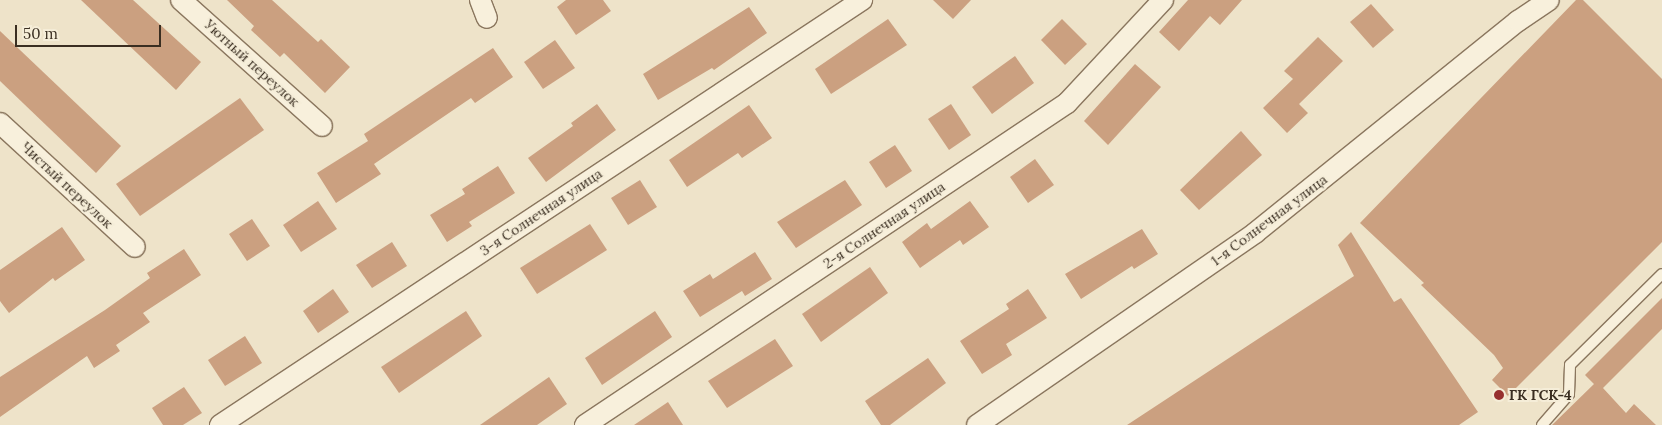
<!DOCTYPE html>
<meta charset="utf-8">
<style>
body{margin:0}
#map{position:relative;width:1662px;height:425px;overflow:hidden;background:#eee3c9;font-family:Lora,serif}
div>[style]{position:absolute}
[style*='--x']{left:calc(var(--x)*1px);top:calc(var(--y)*1px);width:calc(var(--w)*1px);rotate:calc(var(--a)*1deg)}
.building>*{inset:0;background:#cba080}
.roads{filter:drop-shadow(1px 0 #8a765e) drop-shadow(-1px 0 #8a765e) drop-shadow(0 1px #8a765e) drop-shadow(0 -1px #8a765e)}
.lane>*{height:10px;margin:-5px;padding:0 5px;transform-origin:5px;border-radius:5px;background:#f8f0dc}
.street>*{height:20px;margin:-10px;padding:0 10px;transform-origin:10px;border-radius:10px;background:#f8f0dc}
.dots>*{width:14px;height:14px;translate:-50% -50%;box-sizing:border-box;border:2px solid #f5edd8;border-radius:50%}
span{translate:-50% -50%;white-space:nowrap;text-align:center;line-height:1.15;-webkit-text-stroke:4px #f5edd8;paint-order:stroke}
.street-label{font-size:14px;color:#3a2e21}
.poi-label{font-size:14px;color:#3a2e21;font-weight:700}
.left{translate:0 -50%;text-align:left}
.scale{position:absolute;left:15px;top:25px;width:146px;height:22px;box-sizing:border-box;border:2px solid #3a2e21;border-top:0;padding-left:6px;font-size:15px;line-height:18px;white-space:nowrap;color:#3a2e21;-webkit-text-stroke:4px #f5edd8;paint-order:stroke}
</style>
<div id="map">
<div class="building">
<div style="clip-path:polygon(81px 0,133px 0,201px 62px,176px 90px)"></div>
<div style="clip-path:polygon(227px 0,272px 0,318px 42px,321px 39px,350px 67px,325px 93px,284px 53px,280px 57px,251px 30px,254px 26px)"></div>
<div style="clip-path:polygon(566px 0,603px 0,611px 11px,576px 35px,557px 7px)"></div>
<div style="clip-path:polygon(933px 0,971px 0,953px 19px)"></div>
<div style="clip-path:polygon(1188px 0,1242px 0,1220px 25px,1210px 16px,1179px 51px,1159px 32px)"></div>
<div style="clip-path:polygon(1576px 0,1583px 0,1662px 79px,1662px 242px,1508px 396px,1492px 380px,1503px 368px,1494px 355px,1421px 285px,1424px 283px,1360px 223px)"></div>
<div style="clip-path:polygon(1371px 4px,1394px 30px,1373px 48px,1350px 22px)"></div>
<div style="clip-path:polygon(749px 7px,767px 33px,714px 70px,712px 68px,658px 100px,643px 74px)"></div>
<div style="clip-path:polygon(888px 19px,907px 45px,831px 94px,815px 69px)"></div>
<div style="clip-path:polygon(1062px 19px,1087px 44px,1065px 65px,1041px 40px)"></div>
<div style="clip-path:polygon(0 31px,121px 146px,96px 173px,0 81px)"></div>
<div style="clip-path:polygon(1318px 37px,1343px 61px,1299px 104px,1308px 113px,1287px 133px,1263px 108px,1293px 79px,1284px 71px)"></div>
<div style="clip-path:polygon(555px 40px,575px 68px,543px 89px,524px 62px)"></div>
<div style="clip-path:polygon(493px 48px,513px 77px,475px 103px,471px 98px,374px 164px,381px 174px,336px 203px,317px 173px,368px 141px,364px 134px)"></div>
<div style="clip-path:polygon(1015px 56px,1034px 83px,992px 114px,972px 87px)"></div>
<div style="clip-path:polygon(1135px 64px,1161px 87px,1108px 145px,1084px 121px)"></div>
<div style="clip-path:polygon(240px 98px,264px 130px,140px 216px,116px 184px)"></div>
<div style="clip-path:polygon(597px 104px,616px 130px,546px 182px,528px 158px,573px 126px,571px 123px)"></div>
<div style="clip-path:polygon(951px 104px,971px 135px,949px 150px,928px 119px)"></div>
<div style="clip-path:polygon(749px 105px,772px 138px,742px 158px,738px 153px,687px 187px,669px 160px)"></div>
<div style="clip-path:polygon(1241px 131px,1262px 155px,1199px 210px,1180px 190px)"></div>
<div style="clip-path:polygon(895px 145px,912px 171px,886px 188px,869px 162px)"></div>
<div style="clip-path:polygon(1035px 159px,1054px 185px,1028px 203px,1010px 177px)"></div>
<div style="clip-path:polygon(498px 166px,515px 193px,469px 222px,472px 226px,447px 242px,430px 215px,465px 194px,462px 189px)"></div>
<div style="clip-path:polygon(640px 180px,657px 207px,628px 225px,611px 198px)"></div>
<div style="clip-path:polygon(845px 180px,862px 205px,796px 248px,777px 222px)"></div>
<div style="clip-path:polygon(318px 201px,337px 229px,301px 252px,283px 225px)"></div>
<div style="clip-path:polygon(970px 201px,989px 227px,963px 245px,960px 240px,920px 268px,902px 242px,927px 223px,931px 229px)"></div>
<div style="clip-path:polygon(252px 219px,270px 246px,247px 261px,229px 234px)"></div>
<div style="clip-path:polygon(590px 224px,607px 250px,537px 294px,520px 268px)"></div>
<div style="clip-path:polygon(62px 227px,85px 260px,55px 281px,53px 278px,9px 313px,0 301px,0 270px)"></div>
<div style="clip-path:polygon(1142px 229px,1158px 254px,1134px 269px,1132px 266px,1081px 299px,1065px 274px)"></div>
<div style="clip-path:polygon(1351px 232px,1394px 302px,1401px 298px,1478px 412px,1459px 425px,1127px 425px,1354px 276px,1338px 245px)"></div>
<div style="clip-path:polygon(392px 242px,407px 266px,372px 288px,356px 265px)"></div>
<div style="clip-path:polygon(184px 249px,201px 275px,143px 313px,150px 322px,116px 345px,120px 351px,94px 368px,87px 356px,0 417px,0 377px,105px 310px,150px 278px,147px 273px)"></div>
<div style="clip-path:polygon(755px 252px,772px 279px,745px 296px,742px 291px,700px 317px,683px 291px,710px 274px,713px 279px)"></div>
<div style="clip-path:polygon(870px 267px,888px 293px,821px 342px,802px 314px)"></div>
<div style="clip-path:polygon(333px 289px,349px 312px,318px 333px,303px 311px)"></div>
<div style="clip-path:polygon(1028px 289px,1047px 318px,1006px 344px,1012px 355px,982px 374px,960px 341px,1009px 309px,1006px 304px)"></div>
<div style="clip-path:polygon(1662px 298px,1662px 329px,1603px 388px,1626px 413px,1634px 404px,1656px 425px,1552px 425px,1594px 384px,1585px 375px)"></div>
<div style="clip-path:polygon(466px 311px,482px 336px,399px 393px,381px 367px)"></div>
<div style="clip-path:polygon(655px 311px,672px 337px,602px 385px,585px 358px)"></div>
<div style="clip-path:polygon(245px 336px,262px 363px,225px 386px,208px 360px)"></div>
<div style="clip-path:polygon(775px 339px,793px 366px,727px 408px,708px 381px)"></div>
<div style="clip-path:polygon(928px 358px,946px 383px,890px 425px,881px 425px,865px 401px)"></div>
<div style="clip-path:polygon(549px 377px,567px 404px,537px 425px,480px 425px)"></div>
<div style="clip-path:polygon(184px 387px,202px 413px,183px 425px,163px 425px,152px 408px)"></div>
<div style="clip-path:polygon(668px 402px,683px 425px,634px 425px)"></div>
</div>
<div class="roads">
<div class="lane">
<div style="--x:1542;--y:425;--w:41;--a:-48.9"></div>
<div style="--x:1569;--y:394;--w:29;--a:-88"></div>
<div style="--x:1570;--y:365;--w:129;--a:-44.7"></div>
</div>
<div class="street">
<div style="--x:181;--y:0;--w:189;--a:41.8"></div>
<div style="--x:480;--y:0;--w:19;--a:69"></div>
<div style="--x:0;--y:123;--w:183;--a:42.6"></div>
<div style="--x:220;--y:425;--w:770;--a:-33.5"></div>
<div style="--x:585;--y:425;--w:580;--a:-33.74"></div>
<div style="--x:1067;--y:103;--w:141;--a:-47"></div>
<div style="--x:977;--y:425;--w:338;--a:-34.6"></div>
<div style="--x:1255;--y:233;--w:338;--a:-38.9"></div>
<div style="--x:1518;--y:21;--w:37;--a:-34"></div>
</div>
</div>
<div class="dots">
<div style="left:1499px;top:395px;background:#97302f"></div>
</div>
<div class="street-label">
<span style="left:252px;top:63px;rotate:42deg">Уютный переулок</span>
<span style="left:67px;top:185px;rotate:43deg">Чистый переулок</span>
<span style="left:541px;top:212px;rotate:-34deg">3-я Солнечная улица</span>
<span style="left:1269px;top:220px;rotate:-37deg">1-я Солнечная улица</span>
<span style="left:884px;top:225px;rotate:-34deg">2-я Солнечная улица</span>
</div>
<div class="poi-label">
<span class="left" style="left:1509px;top:395px">ГК ГСК-4</span>
</div>
<div class="scale">50 m</div>
</div>
